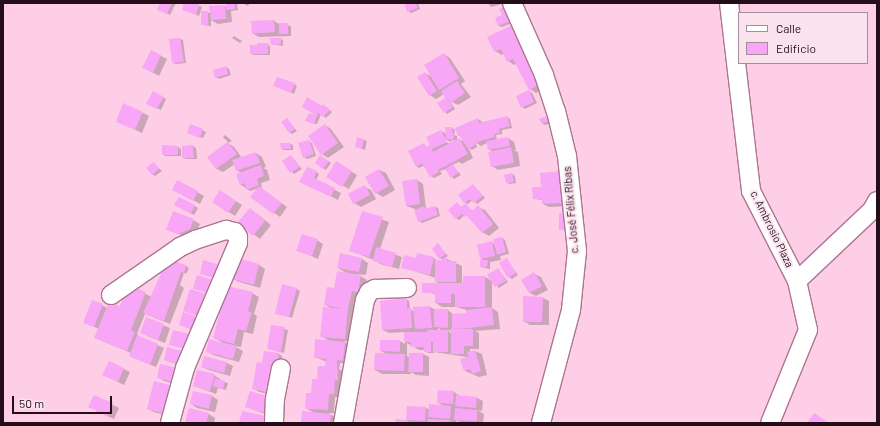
<!DOCTYPE html>
<meta charset="utf-8">
<style>
body{margin:0}
#map{position:relative;width:880px;height:426px;overflow:hidden;background:#fdcee5;font-family:Barlow,sans-serif}
div>[style]{position:absolute}
[style*='--x']{left:calc(var(--x)*1px);top:calc(var(--y)*1px);width:calc(var(--w)*1px);rotate:calc(var(--a)*1deg)}
.shadow>*{inset:0;background:#0003}
.building>*{inset:0;background:#f8a6f6}
.roads{filter:drop-shadow(1px 0 #ab7691) drop-shadow(-1px 0 #ab7691) drop-shadow(0 1px #ab7691) drop-shadow(0 -1px #ab7691)}
.minor>*{height:18px;margin:-9px;padding:0 9px;transform-origin:9px;border-radius:9px;background:#fff}
span{translate:-50% -50%;white-space:nowrap;text-align:center;line-height:1.15;-webkit-text-stroke:4px #fbe3ee;paint-order:stroke}
.street-label{font-size:11px;color:#230e19}
.frame{position:absolute;inset:0;border:4px solid #230e19;pointer-events:none}
.legend{position:absolute;left:738px;top:12px;width:130px;height:52px;box-sizing:border-box;background:#fbe3ee;border:1px solid #a58e99;margin:0;padding:5px 7px;list-style:none;font-size:12px;color:#230e19}
.legend li{display:flex;align-items:center;gap:8px;height:20px}
.legend b{width:20px;border:1px solid #a58e99}
.scale{position:absolute;left:12px;top:396px;width:100px;height:18px;box-sizing:border-box;border:2px solid #230e19;border-top:0;padding-left:5px;font-size:12px;line-height:14px;white-space:nowrap;color:#230e19;-webkit-text-stroke:3px #fbe3ee;paint-order:stroke}
</style>
<div id="map">
<div class="shadow">
<div style="clip-path:polygon(161px 3px,176px 3px,170px 15px,158px 9px)"></div>
<div style="clip-path:polygon(185px 3px,192px 3px,202px 7px,199px 16px,183px 9px)"></div>
<div style="clip-path:polygon(227px 3px,237px 4px,238px 10px,231px 11px,232px 22px,218px 24px,211px 20px,211px 26px,202px 25px,202px 12px,211px 13px,225px 6px,227px 7px)"></div>
<div style="clip-path:polygon(242px 3px,250px 3px,248px 6px)"></div>
<div style="clip-path:polygon(405px 3px,418px 3px,420px 9px,411px 13px,408px 11px)"></div>
<div style="clip-path:polygon(488px 3px,502px 3px,502px 4px,491px 7px)"></div>
<div style="clip-path:polygon(503px 16px,515px 22px,502px 27px,499px 26px)"></div>
<div style="clip-path:polygon(274px 21px,279px 24px,291px 26px,291px 36px,259px 37px,252px 33px)"></div>
<div style="clip-path:polygon(514px 25px,549px 87px,536px 93px,530px 89px,517px 63px,514px 65px,508px 61px,504px 53px,502px 55px,495px 51px)"></div>
<div style="clip-path:polygon(234px 36px,242px 41px,240px 43px,232px 38px)"></div>
<div style="clip-path:polygon(180px 39px,183px 40px,186px 63px,176px 64px,173px 63px)"></div>
<div style="clip-path:polygon(280px 39px,283px 40px,283px 46px,272px 44px)"></div>
<div style="clip-path:polygon(267px 44px,270px 46px,270px 55px,253px 55px,251px 53px)"></div>
<div style="clip-path:polygon(151px 51px,167px 59px,159px 76px,150px 71px)"></div>
<div style="clip-path:polygon(444px 54px,450px 58px,465px 81px,461px 84px,471px 97px,458px 105px,450px 101px,455px 109px,447px 114px,439px 104px,448px 98px,444px 94px,436px 99px,430px 95px,425px 73px,432px 77px)"></div>
<div style="clip-path:polygon(226px 67px,229px 69px,231px 75px,219px 79px,216px 77px,214px 71px)"></div>
<div style="clip-path:polygon(294px 84px,297px 86px,294px 94px,277px 87px)"></div>
<div style="clip-path:polygon(529px 91px,532px 93px,537px 103px,525px 109px,522px 107px)"></div>
<div style="clip-path:polygon(153px 92px,166px 99px,161px 110px,147px 103px)"></div>
<div style="clip-path:polygon(303px 107px,326px 107px,332px 112px,326px 118px,321px 114px,317px 124px,309px 122px,309px 114px,319px 116px)"></div>
<div style="clip-path:polygon(143px 113px,149px 116px,142px 133px,117px 121px)"></div>
<div style="clip-path:polygon(evenodd,507px 117px,510px 119px,512px 128px,502px 130px,502px 134px,496px 135px,497px 140px,508px 138px,514px 142px,516px 150px,514px 150px,518px 152px,520px 166px,498px 170px,492px 166px,493px 152px,489px 149px,487px 143px,481px 146px,475px 142px,477px 147px,472px 150px,468px 147px,473px 158px,462px 164px,459px 162px,452px 165px,461px 175px,454px 179px,446px 169px,440px 171px,442px 174px,434px 178px,431px 176px,425px 165px,419px 168px,416px 166px,424px 144px,427px 147px,429px 146px,441px 131px,447px 134px,452px 128px,455px 130px,454px 135px,457px 136px,457px 141px,451px 140px,452px 143px,459px 139px,466px 143px,459px 135px,478px 119px,484px 123px,507px 117px,444px 138px,452px 143px,450px 144px,443px 140px,444px 138px)"></div>
<div style="clip-path:polygon(546px 117px,551px 123px,545px 125px,543px 124px)"></div>
<div style="clip-path:polygon(287px 119px,297px 131px,292px 134px,289px 132px)"></div>
<div style="clip-path:polygon(191px 125px,206px 132px,203px 138px,191px 134px)"></div>
<div style="clip-path:polygon(325px 125px,331px 129px,344px 147px,328px 158px,322px 154px)"></div>
<div style="clip-path:polygon(225px 135px,232px 141px,228px 143px,234px 147px,242px 158px,256px 153px,262px 157px,266px 167px,263px 168px,267px 170px,270px 180px,261px 183px,262px 187px,260px 188px,287px 207px,280px 217px,252px 197px,259px 188px,250px 191px,240px 184px,241px 173px,237px 170px,235px 164px,223px 172px,217px 169px,208px 157px,228px 142px,223px 137px)"></div>
<div style="clip-path:polygon(358px 138px,367px 141px,365px 150px,356px 146px)"></div>
<div style="clip-path:polygon(309px 141px,312px 143px,316px 156px,307px 159px,304px 157px)"></div>
<div style="clip-path:polygon(281px 144px,290px 144px,293px 145px,293px 150px,284px 150px,282px 149px)"></div>
<div style="clip-path:polygon(163px 146px,178px 147px,181px 149px,181px 156px,165px 156px,163px 154px)"></div>
<div style="clip-path:polygon(193px 146px,196px 148px,197px 159px,186px 159px,183px 158px)"></div>
<div style="clip-path:polygon(291px 156px,302px 169px,294px 174px,283px 162px)"></div>
<div style="clip-path:polygon(321px 157px,331px 163px,326px 170px,316px 163px)"></div>
<div style="clip-path:polygon(336px 163px,357px 175px,349px 189px,328px 177px)"></div>
<div style="clip-path:polygon(154px 164px,162px 171px,155px 176px,152px 174px)"></div>
<div style="clip-path:polygon(379px 170px,386px 173px,395px 190px,383px 197px,376px 193px)"></div>
<div style="clip-path:polygon(316px 172px,319px 174px,316px 180px,341px 193px,338px 200px,301px 181px)"></div>
<div style="clip-path:polygon(512px 174px,515px 176px,516px 183px,510px 184px,507px 183px)"></div>
<div style="clip-path:polygon(417px 180px,423px 184px,426px 209px,435px 207px,438px 208px,440px 216px,422px 223px,419px 221px,415px 209px,406px 206px)"></div>
<div style="clip-path:polygon(178px 181px,204px 196px,200px 204px,180px 193px)"></div>
<div style="clip-path:polygon(473px 185px,485px 198px,477px 204px,473px 200px,466px 205px,473px 211px,478px 207px,485px 210px,499px 228px,489px 236px,482px 232px,469px 217px,465px 215px,459px 220px,456px 218px,457px 204px,462px 208px,467px 204px,459px 195px)"></div>
<div style="clip-path:polygon(365px 187px,371px 190px,376px 199px,361px 207px,354px 203px,349px 195px)"></div>
<div style="clip-path:polygon(542px 188px,570px 206px,549px 207px,543px 204px,543px 200px,534px 199px)"></div>
<div style="clip-path:polygon(226px 195px,242px 205px,235px 216px,213px 202px)"></div>
<div style="clip-path:polygon(179px 198px,198px 208px,194px 215px,176px 205px)"></div>
<div style="clip-path:polygon(363px 212px,389px 222px,380px 249px,402px 257px,399px 269px,380px 264px,374px 260px,351px 251px)"></div>
<div style="clip-path:polygon(256px 213px,271px 225px,260px 239px,239px 223px)"></div>
<div style="clip-path:polygon(193px 220px,200px 224px,196px 233px,186px 237px,167px 229px)"></div>
<div style="clip-path:polygon(502px 238px,505px 240px,509px 254px,500px 256px,501px 260px,490px 262px,490px 269px,481px 267px,485px 261px,481px 259px,478px 245px,491px 242px,495px 244px)"></div>
<div style="clip-path:polygon(317px 240px,323px 244px,318px 259px,298px 250px)"></div>
<div style="clip-path:polygon(evenodd,438px 245px,448px 256px,445px 258px,462px 266px,462px 284px,464px 284px,464px 277px,485px 277px,492px 281px,492px 308px,498px 312px,500px 329px,475px 331px,479px 333px,479px 349px,470px 349px,470px 352px,475px 351px,482px 354px,487px 375px,479px 377px,465px 371px,467px 357px,434px 352px,434px 353px,428px 353px,425px 350px,419px 350px,407px 343px,407px 356px,410px 358px,410px 354px,423px 354px,429px 357px,429px 376px,416px 375px,411px 372px,411px 374px,382px 374px,375px 370px,388px 355px,381px 351px,381px 341px,400px 341px,405px 344px,405px 332px,389px 333px,383px 330px,406px 299px,409px 301px,410px 309px,415px 312px,415px 308px,430px 307px,436px 310px,448px 310px,454px 315px,467px 314px,467px 310px,456px 307px,442px 307px,436px 303px,436px 294px,423px 292px,440px 284px,436px 282px,436px 278px,402px 267px,417px 259px,434px 258px,438px 261px,443px 260px,440px 258px,438px 245px,438px 328px,443px 331px,438px 332px,438px 328px,438px 245px,447px 330px,452px 331px,452px 334px,447px 330px)"></div>
<div style="clip-path:polygon(340px 255px,362px 259px,368px 263px,366px 275px,357px 274px,367px 280px,351px 342px,343px 341px,351px 346px,350px 364px,340px 363px,339px 369px,345px 372px,340px 397px,335px 397px,334px 413px,328px 413px,337px 418px,337px 423px,302px 423px,314px 413px,306px 408px,318px 380px,330px 368px,327px 362px,315px 357px,329px 341px,321px 336px,332px 309px,325px 305px,335px 289px,348px 274px,338px 268px)"></div>
<div style="clip-path:polygon(238px 259px,259px 265px,265px 269px,260px 288px,239px 282px,233px 279px)"></div>
<div style="clip-path:polygon(507px 260px,518px 275px,512px 279px,509px 277px)"></div>
<div style="clip-path:polygon(186px 266px,189px 268px,186px 274px,184px 273px,180px 285px,184px 288px,170px 324px,145px 314px,137px 334px,140px 338px,164px 348px,156px 367px,130px 356px,131px 353px,102px 341px,99px 329px,85px 323px,102px 305px,107px 308px,120px 308px,129px 286px,152px 297px,169px 270px)"></div>
<div style="clip-path:polygon(498px 269px,508px 282px,499px 288px,488px 275px)"></div>
<div style="clip-path:polygon(534px 274px,541px 277px,548px 290px,536px 296px,530px 293px,523px 280px)"></div>
<div style="clip-path:polygon(197px 276px,215px 296px,194px 288px)"></div>
<div style="clip-path:polygon(297px 289px,300px 291px,292px 318px,277px 313px)"></div>
<div style="clip-path:polygon(252px 293px,259px 297px,254px 314px,257px 316px,253px 334px,244px 332px,241px 347px,234px 346px,243px 351px,239px 362px,213px 355px,207px 351px,222px 342px,214px 338px)"></div>
<div style="clip-path:polygon(203px 294px,208px 297px,199px 316px,187px 312px)"></div>
<div style="clip-path:polygon(543px 298px,549px 301px,549px 325px,530px 325px,524px 321px)"></div>
<div style="clip-path:polygon(184px 313px,198px 319px,194px 330px,180px 325px)"></div>
<div style="clip-path:polygon(146px 318px,170px 328px,165px 343px,147px 336px)"></div>
<div style="clip-path:polygon(272px 326px,288px 330px,284px 353px,268px 349px)"></div>
<div style="clip-path:polygon(168px 348px,188px 355px,185px 367px,165px 360px)"></div>
<div style="clip-path:polygon(279px 354px,282px 356px,279px 396px,259px 392px,253px 388px,269px 365px,263px 362px)"></div>
<div style="clip-path:polygon(109px 362px,130px 372px,124px 385px,110px 378px)"></div>
<div style="clip-path:polygon(227px 363px,233px 366px,230px 376px,209px 370px,202px 367px)"></div>
<div style="clip-path:polygon(161px 365px,180px 385px,164px 381px,158px 377px)"></div>
<div style="clip-path:polygon(214px 375px,220px 379px,220px 381px,228px 383px,226px 390px,218px 388px,216px 394px,194px 386px)"></div>
<div style="clip-path:polygon(155px 383px,173px 417px,154px 412px,148px 409px)"></div>
<div style="clip-path:polygon(194px 392px,212px 396px,218px 400px,215px 412px,197px 408px,191px 404px)"></div>
<div style="clip-path:polygon(250px 392px,271px 416px,246px 407px)"></div>
<div style="clip-path:polygon(454px 392px,460px 396px,477px 398px,483px 401px,482px 411px,477px 410px,484px 414px,483px 423px,461px 423px,457px 420px,456px 423px,396px 423px,407px 421px,408px 407px,426px 408px,430px 410px,444px 406px,438px 403px)"></div>
<div style="clip-path:polygon(95px 396px,119px 408px,114px 419px,96px 411px)"></div>
<div style="clip-path:polygon(209px 414px,215px 418px,214px 423px,186px 423px)"></div>
</div>
<div class="building">
<div style="clip-path:polygon(160px 3px,172px 3px,167px 14px,157px 10px)"></div>
<div style="clip-path:polygon(184px 3px,199px 4px,196px 15px,182px 10px)"></div>
<div style="clip-path:polygon(226px 3px,235px 3px,235px 9px,226px 10px)"></div>
<div style="clip-path:polygon(404px 3px,416px 3px,418px 8px,407px 12px)"></div>
<div style="clip-path:polygon(225px 5px,226px 19px,211px 20px,209px 6px)"></div>
<div style="clip-path:polygon(507px 6px,513px 20px,498px 26px,495px 18px,502px 15px,499px 9px)"></div>
<div style="clip-path:polygon(201px 11px,208px 11px,208px 25px,201px 25px)"></div>
<div style="clip-path:polygon(274px 20px,275px 32px,252px 34px,251px 21px)"></div>
<div style="clip-path:polygon(279px 23px,288px 23px,288px 34px,279px 34px)"></div>
<div style="clip-path:polygon(514px 24px,543px 83px,529px 90px,513px 59px,507px 62px,501px 49px,494px 52px,487px 37px)"></div>
<div style="clip-path:polygon(180px 38px,184px 62px,172px 63px,169px 39px)"></div>
<div style="clip-path:polygon(270px 38px,281px 38px,281px 44px,271px 45px)"></div>
<div style="clip-path:polygon(257px 43px,268px 43px,268px 54px,250px 54px,250px 45px,257px 45px)"></div>
<div style="clip-path:polygon(151px 50px,161px 55px,153px 73px,142px 68px)"></div>
<div style="clip-path:polygon(444px 53px,459px 78px,439px 90px,424px 65px)"></div>
<div style="clip-path:polygon(226px 66px,228px 74px,215px 78px,213px 70px)"></div>
<div style="clip-path:polygon(425px 72px,437px 91px,429px 96px,417px 77px)"></div>
<div style="clip-path:polygon(277px 77px,295px 83px,291px 93px,273px 86px)"></div>
<div style="clip-path:polygon(457px 81px,465px 93px,451px 103px,446px 96px,453px 107px,444px 113px,437px 103px,445px 98px,441px 91px)"></div>
<div style="clip-path:polygon(529px 90px,534px 102px,521px 108px,516px 96px)"></div>
<div style="clip-path:polygon(153px 91px,164px 97px,157px 109px,146px 104px)"></div>
<div style="clip-path:polygon(307px 97px,322px 106px,323px 104px,330px 110px,323px 117px,318px 113px,314px 124px,305px 121px,309px 113px,317px 116px,302px 107px)"></div>
<div style="clip-path:polygon(123px 103px,143px 112px,135px 130px,116px 122px)"></div>
<div style="clip-path:polygon(507px 116px,510px 126px,499px 129px,500px 133px,494px 134px,495px 137px,474px 143px,475px 145px,468px 149px,460px 136px,458px 136px,455px 128px,478px 118px,479px 123px)"></div>
<div style="clip-path:polygon(546px 116px,548px 121px,542px 124px,539px 119px)"></div>
<div style="clip-path:polygon(287px 118px,295px 129px,289px 133px,281px 122px)"></div>
<div style="clip-path:polygon(190px 124px,203px 129px,200px 138px,187px 133px)"></div>
<div style="clip-path:polygon(325px 124px,338px 143px,321px 155px,308px 136px)"></div>
<div style="clip-path:polygon(445px 127px,452px 127px,454px 139px,446px 139px)"></div>
<div style="clip-path:polygon(441px 130px,447px 142px,432px 149px,433px 152px,459px 138px,468px 154px,438px 170px,439px 172px,430px 177px,422px 163px,416px 167px,408px 151px,424px 143px,426px 147px,430px 145px,426px 137px)"></div>
<div style="clip-path:polygon(357px 137px,364px 139px,362px 149px,355px 147px)"></div>
<div style="clip-path:polygon(508px 137px,510px 146px,488px 150px,486px 141px)"></div>
<div style="clip-path:polygon(309px 140px,314px 154px,303px 158px,298px 143px)"></div>
<div style="clip-path:polygon(228px 142px,237px 154px,216px 169px,207px 157px)"></div>
<div style="clip-path:polygon(280px 143px,290px 143px,291px 149px,281px 149px)"></div>
<div style="clip-path:polygon(162px 145px,178px 146px,178px 155px,162px 155px)"></div>
<div style="clip-path:polygon(193px 145px,194px 158px,182px 158px,182px 146px)"></div>
<div style="clip-path:polygon(511px 147px,514px 163px,491px 167px,488px 152px)"></div>
<div style="clip-path:polygon(256px 152px,260px 163px,236px 171px,232px 160px)"></div>
<div style="clip-path:polygon(291px 155px,300px 167px,290px 173px,282px 161px)"></div>
<div style="clip-path:polygon(320px 155px,329px 161px,323px 169px,315px 163px)"></div>
<div style="clip-path:polygon(336px 161px,352px 171px,342px 187px,326px 177px)"></div>
<div style="clip-path:polygon(154px 162px,159px 169px,152px 175px,146px 168px)"></div>
<div style="clip-path:polygon(453px 164px,458px 173px,451px 178px,445px 169px)"></div>
<div style="clip-path:polygon(261px 165px,264px 176px,257px 179px,259px 185px,247px 190px,244px 183px,240px 185px,236px 174px)"></div>
<div style="clip-path:polygon(307px 167px,317px 171px,314px 178px,335px 188px,331px 197px,299px 182px)"></div>
<div style="clip-path:polygon(379px 169px,389px 186px,375px 194px,365px 177px)"></div>
<div style="clip-path:polygon(562px 171px,564px 203px,542px 204px,542px 199px,533px 199px,532px 187px,541px 187px,540px 173px)"></div>
<div style="clip-path:polygon(512px 173px,514px 182px,506px 183px,504px 175px)"></div>
<div style="clip-path:polygon(417px 179px,420px 204px,406px 206px,402px 181px)"></div>
<div style="clip-path:polygon(177px 180px,198px 191px,193px 201px,172px 190px)"></div>
<div style="clip-path:polygon(473px 184px,483px 196px,474px 203px,470px 199px,464px 203px,458px 195px)"></div>
<div style="clip-path:polygon(365px 185px,370px 195px,353px 204px,348px 194px)"></div>
<div style="clip-path:polygon(259px 186px,282px 203px,273px 214px,250px 197px)"></div>
<div style="clip-path:polygon(220px 190px,236px 201px,228px 213px,212px 202px)"></div>
<div style="clip-path:polygon(179px 197px,195px 205px,191px 214px,174px 205px)"></div>
<div style="clip-path:polygon(457px 202px,461px 207px,465px 203px,472px 211px,478px 205px,493px 224px,482px 233px,466px 215px,465px 217px,462px 214px,455px 219px,448px 210px)"></div>
<div style="clip-path:polygon(424px 206px,425px 209px,435px 206px,438px 215px,418px 222px,414px 210px)"></div>
<div style="clip-path:polygon(250px 208px,265px 221px,253px 236px,237px 223px)"></div>
<div style="clip-path:polygon(173px 211px,194px 219px,190px 229px,178px 234px,166px 230px)"></div>
<div style="clip-path:polygon(362px 211px,383px 217px,369px 257px,349px 251px)"></div>
<div style="clip-path:polygon(559px 213px,569px 213px,569px 229px,559px 230px)"></div>
<div style="clip-path:polygon(302px 234px,318px 239px,312px 256px,296px 251px)"></div>
<div style="clip-path:polygon(502px 237px,506px 252px,497px 255px,493px 239px)"></div>
<div style="clip-path:polygon(492px 241px,495px 256px,480px 259px,477px 245px)"></div>
<div style="clip-path:polygon(438px 243px,446px 254px,439px 259px,432px 249px)"></div>
<div style="clip-path:polygon(376px 247px,396px 253px,392px 267px,373px 261px)"></div>
<div style="clip-path:polygon(340px 253px,362px 258px,359px 272px,337px 268px)"></div>
<div style="clip-path:polygon(417px 253px,434px 257px,430px 275px,401px 268px,404px 255px,416px 258px)"></div>
<div style="clip-path:polygon(238px 258px,259px 264px,254px 285px,232px 279px)"></div>
<div style="clip-path:polygon(443px 258px,447px 258px,447px 261px,456px 261px,456px 282px,435px 282px,435px 260px,443px 260px)"></div>
<div style="clip-path:polygon(507px 258px,516px 273px,508px 278px,499px 263px)"></div>
<div style="clip-path:polygon(171px 260px,186px 265px,184px 273px,181px 272px,164px 321px,143px 313px,164px 267px,168px 268px)"></div>
<div style="clip-path:polygon(203px 260px,219px 265px,215px 278px,200px 274px)"></div>
<div style="clip-path:polygon(480px 260px,488px 260px,487px 267px,480px 267px)"></div>
<div style="clip-path:polygon(498px 268px,506px 281px,495px 287px,487px 275px)"></div>
<div style="clip-path:polygon(337px 271px,361px 275px,358px 292px,352px 291px,348px 309px,345px 339px,320px 337px,323px 307px,343px 309px,324px 305px,327px 287px,334px 288px)"></div>
<div style="clip-path:polygon(534px 272px,542px 286px,529px 293px,521px 280px)"></div>
<div style="clip-path:polygon(197px 275px,213px 280px,209px 293px,193px 289px)"></div>
<div style="clip-path:polygon(463px 276px,485px 276px,485px 307px,455px 307px,455px 294px,451px 294px,451px 303px,435px 303px,435px 293px,422px 293px,422px 283px,463px 283px)"></div>
<div style="clip-path:polygon(282px 284px,297px 288px,289px 317px,275px 314px)"></div>
<div style="clip-path:polygon(129px 285px,146px 292px,131px 330px,135px 332px,127px 351px,94px 338px,109px 302px,120px 306px)"></div>
<div style="clip-path:polygon(227px 286px,253px 292px,248px 311px,252px 312px,246px 331px,238px 329px,234px 344px,213px 338px)"></div>
<div style="clip-path:polygon(190px 289px,206px 294px,196px 315px,183px 311px)"></div>
<div style="clip-path:polygon(523px 296px,543px 297px,542px 322px,523px 322px)"></div>
<div style="clip-path:polygon(407px 298px,407px 308px,411px 308px,412px 328px,382px 330px,380px 301px)"></div>
<div style="clip-path:polygon(92px 300px,103px 304px,94px 327px,83px 323px)"></div>
<div style="clip-path:polygon(430px 306px,432px 328px,415px 329px,413px 307px)"></div>
<div style="clip-path:polygon(492px 307px,494px 325px,468px 328px,452px 328px,452px 314px,466px 313px,466px 310px)"></div>
<div style="clip-path:polygon(434px 309px,448px 309px,448px 328px,434px 327px)"></div>
<div style="clip-path:polygon(183px 312px,195px 316px,191px 329px,179px 325px)"></div>
<div style="clip-path:polygon(146px 317px,164px 324px,158px 340px,140px 333px)"></div>
<div style="clip-path:polygon(271px 325px,285px 327px,281px 352px,267px 349px)"></div>
<div style="clip-path:polygon(451px 328px,473px 329px,473px 346px,464px 346px,464px 354px,451px 354px)"></div>
<div style="clip-path:polygon(173px 330px,190px 334px,186px 349px,169px 345px)"></div>
<div style="clip-path:polygon(427px 330px,448px 330px,448px 352px,433px 352px,433px 342px,431px 342px,431px 352px,424px 352px,424px 347px,411px 347px,411px 342px,404px 342px,404px 332px,427px 332px)"></div>
<div style="clip-path:polygon(137px 335px,158px 344px,150px 365px,129px 356px)"></div>
<div style="clip-path:polygon(209px 339px,237px 346px,233px 359px,206px 352px)"></div>
<div style="clip-path:polygon(315px 339px,345px 342px,343px 361px,337px 360px,338px 380px,335px 380px,334px 394px,329px 394px,328px 410px,305px 409px,306px 393px,311px 393px,312px 379px,317px 379px,318px 366px,325px 366px,326px 359px,314px 358px)"></div>
<div style="clip-path:polygon(380px 340px,400px 340px,400px 352px,380px 351px)"></div>
<div style="clip-path:polygon(167px 347px,182px 351px,179px 364px,164px 360px)"></div>
<div style="clip-path:polygon(475px 350px,481px 371px,472px 374px,470px 369px,464px 371px,460px 359px,468px 357px,467px 352px)"></div>
<div style="clip-path:polygon(264px 351px,279px 353px,277px 366px,262px 363px)"></div>
<div style="clip-path:polygon(375px 353px,405px 354px,404px 371px,374px 370px)"></div>
<div style="clip-path:polygon(409px 353px,423px 353px,423px 372px,408px 372px)"></div>
<div style="clip-path:polygon(204px 356px,227px 362px,224px 373px,201px 367px)"></div>
<div style="clip-path:polygon(109px 361px,124px 368px,118px 382px,102px 375px)"></div>
<div style="clip-path:polygon(257px 362px,278px 367px,273px 393px,252px 389px)"></div>
<div style="clip-path:polygon(160px 364px,177px 368px,174px 382px,157px 378px)"></div>
<div style="clip-path:polygon(197px 370px,215px 374px,210px 391px,193px 386px)"></div>
<div style="clip-path:polygon(215px 378px,225px 381px,223px 389px,213px 386px)"></div>
<div style="clip-path:polygon(154px 381px,173px 386px,166px 414px,147px 409px)"></div>
<div style="clip-path:polygon(438px 390px,454px 391px,453px 404px,437px 403px)"></div>
<div style="clip-path:polygon(193px 391px,212px 395px,209px 409px,190px 404px)"></div>
<div style="clip-path:polygon(250px 391px,270px 397px,265px 413px,245px 407px)"></div>
<div style="clip-path:polygon(94px 395px,113px 403px,108px 416px,88px 407px)"></div>
<div style="clip-path:polygon(456px 395px,477px 397px,476px 408px,455px 406px)"></div>
<div style="clip-path:polygon(429px 404px,451px 406px,450px 419px,428px 417px)"></div>
<div style="clip-path:polygon(407px 406px,426px 407px,425px 421px,406px 420px)"></div>
<div style="clip-path:polygon(189px 408px,209px 413px,206px 423px,185px 423px)"></div>
<div style="clip-path:polygon(455px 408px,477px 410px,477px 421px,454px 420px)"></div>
<div style="clip-path:polygon(242px 411px,265px 416px,264px 423px,239px 423px)"></div>
<div style="clip-path:polygon(302px 411px,331px 414px,330px 423px,301px 423px)"></div>
<div style="clip-path:polygon(814px 413px,829px 423px,807px 423px)"></div>
<div style="clip-path:polygon(396px 419px,406px 420px,410px 423px,395px 423px)"></div>
<div style="clip-path:polygon(428px 419px,450px 420px,450px 423px,428px 423px)"></div>
</div>
<div class="roads">
<div class="minor">
<div style="--x:512;--y:3;--w:79;--a:66"></div>
<div style="--x:544;--y:75;--w:38;--a:72"></div>
<div style="--x:556;--y:111;--w:46;--a:76.3"></div>
<div style="--x:567;--y:156;--w:96;--a:84"></div>
<div style="--x:577;--y:251;--w:59;--a:95.8"></div>
<div style="--x:571;--y:310;--w:117;--a:104.9"></div>
<div style="--x:729;--y:3;--w:189;--a:83.3"></div>
<div style="--x:751;--y:191;--w:101;--a:62.9"></div>
<div style="--x:797;--y:281;--w:50;--a:77.3"></div>
<div style="--x:808;--y:330;--w:100;--a:112.2"></div>
<div style="--x:797;--y:281;--w:103;--a:-43.4"></div>
<div style="--x:872;--y:210;--w:10;--a:-61"></div>
<div style="--x:111;--y:295;--w:84;--a:-34.8"></div>
<div style="--x:180;--y:247;--w:17;--a:-25"></div>
<div style="--x:195;--y:240;--w:33;--a:-18"></div>
<div style="--x:226;--y:230;--w:9;--a:13"></div>
<div style="--x:235;--y:232;--w:6;--a:59"></div>
<div style="--x:238;--y:237;--w:6;--a:90"></div>
<div style="--x:238;--y:243;--w:136;--a:113"></div>
<div style="--x:185;--y:368;--w:57;--a:105.3"></div>
<div style="--x:274;--y:423;--w:24;--a:-88"></div>
<div style="--x:275;--y:399;--w:31;--a:-79"></div>
<div style="--x:343;--y:423;--w:125;--a:-79.9"></div>
<div style="--x:365;--y:300;--w:9;--a:-63"></div>
<div style="--x:369;--y:292;--w:7;--a:-27"></div>
<div style="--x:375;--y:289;--w:32;--a:-2"></div>
</div>
</div>
<div class="street-label">
<span style="left:571px;top:210px;rotate:-95deg">c. José Félix Ribas</span>
<span style="left:772px;top:229px;rotate:64deg">c. Ambrosio Plaza</span>
</div>
<div class="frame"></div>
<ul class="legend">
<li><b style="height:5px;background:#fff"></b>Calle</li>
<li><b style="height:11px;background:#f8a6f6"></b>Edificio</li>
</ul>
<div class="scale">50 m</div>
</div>
